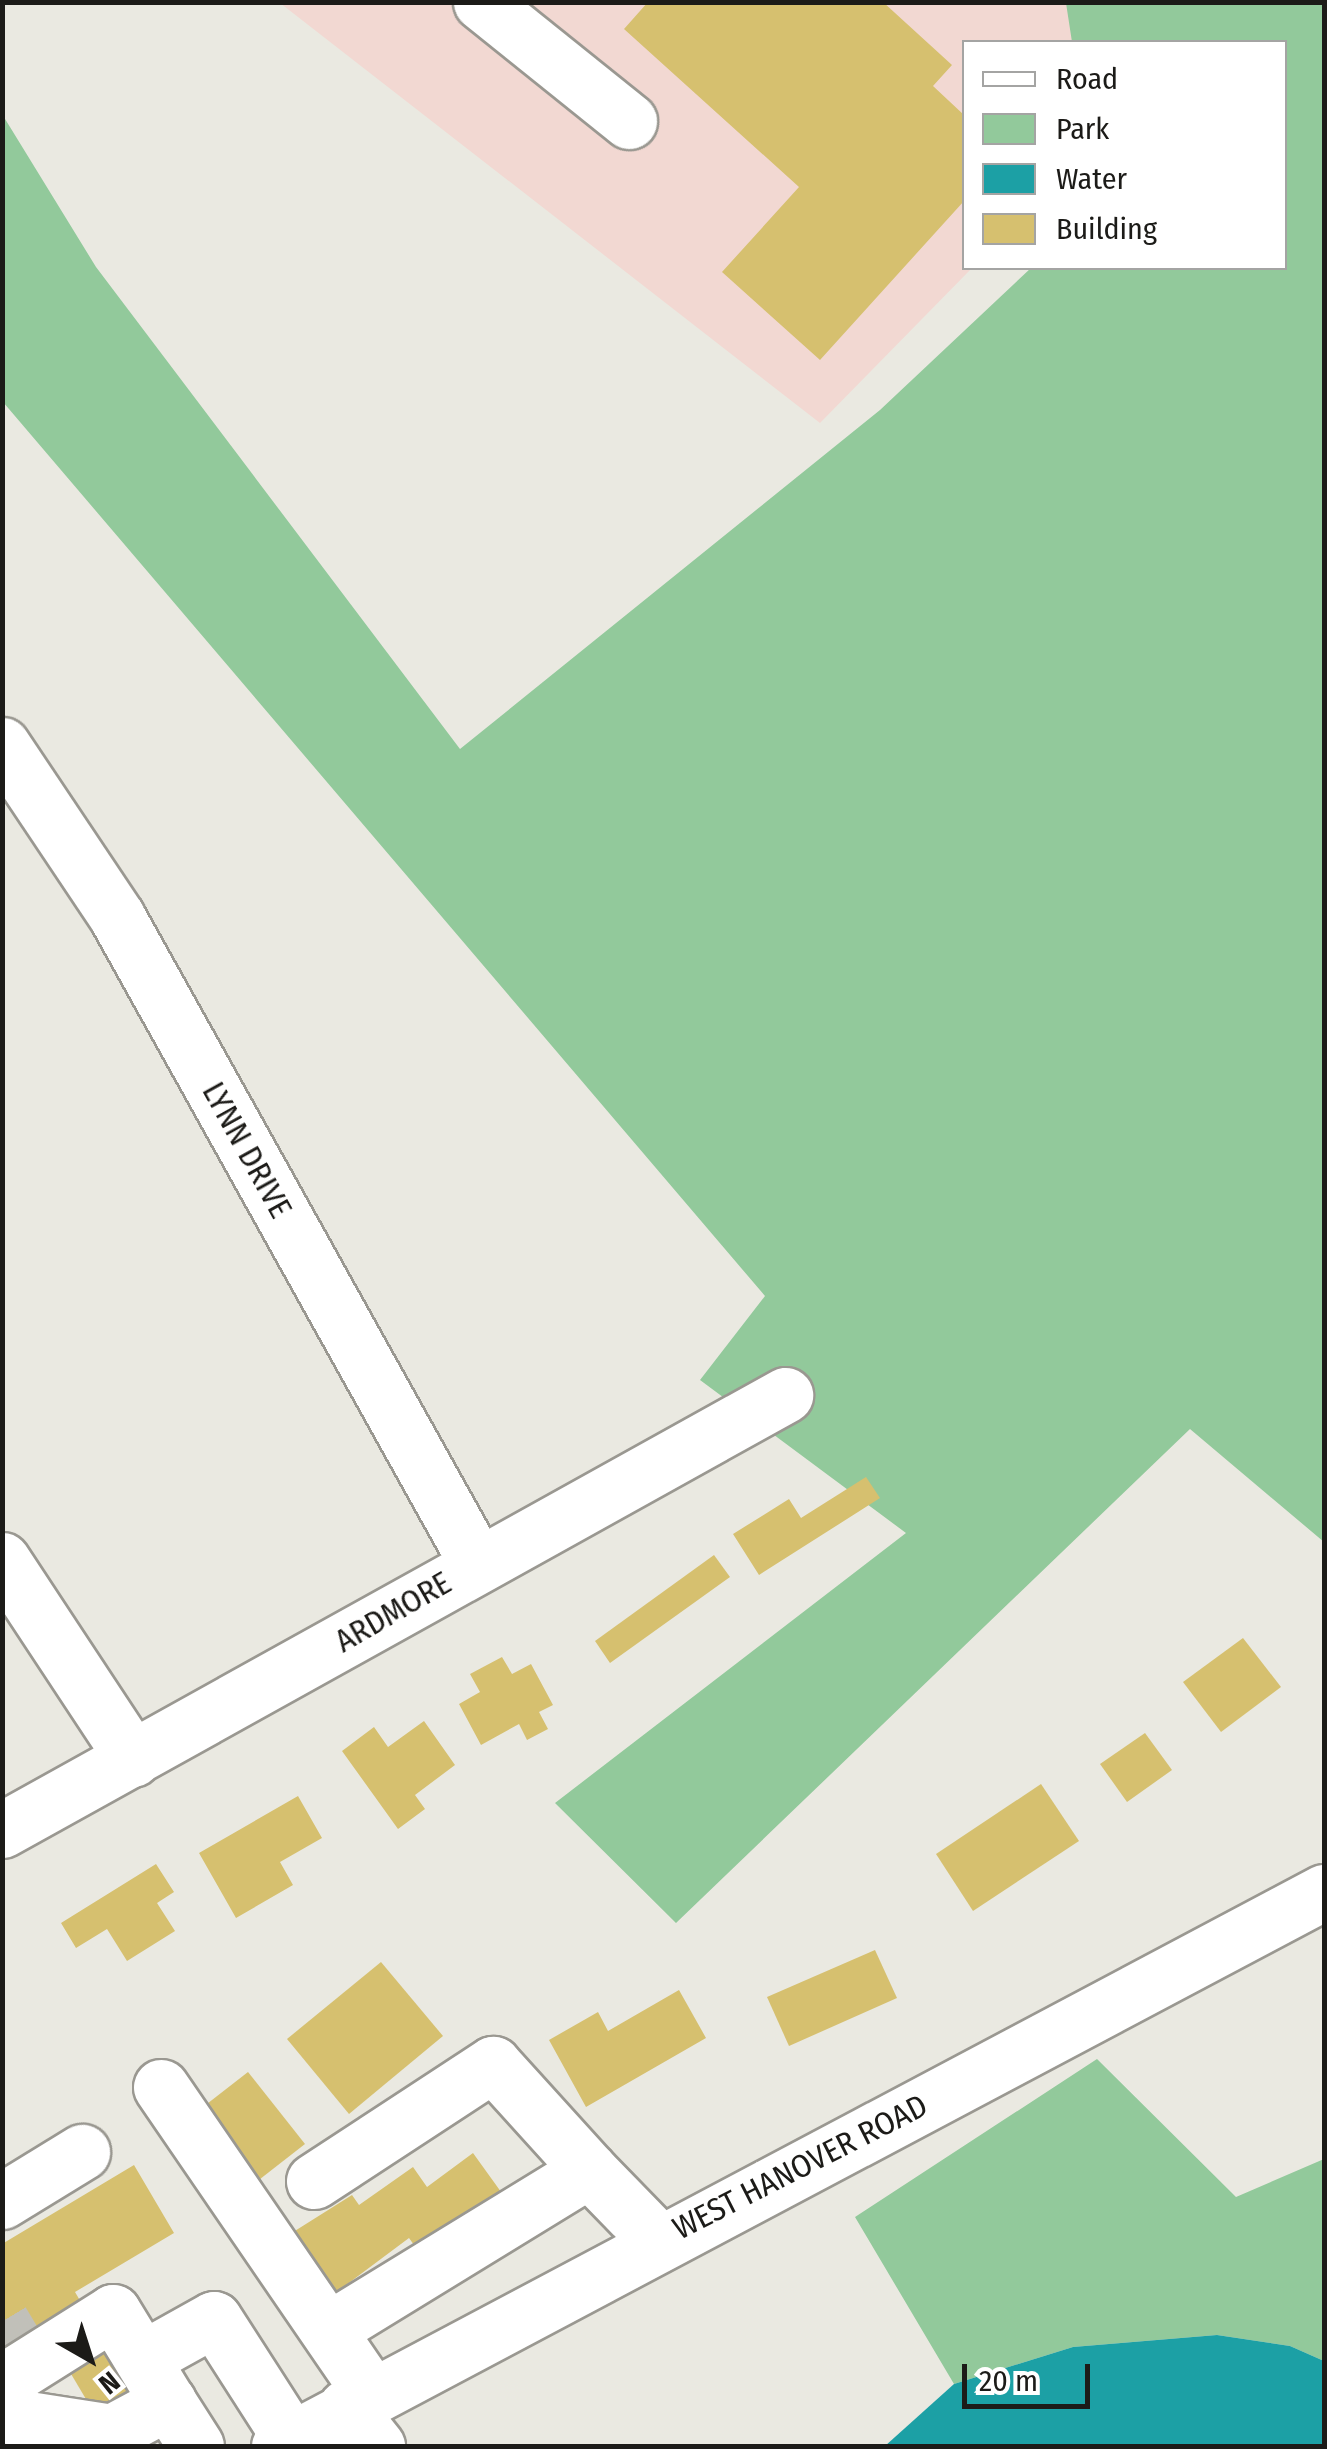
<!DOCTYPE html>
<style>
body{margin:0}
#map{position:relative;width:1327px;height:2449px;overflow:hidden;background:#eae9e1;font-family:"Fira Sans Condensed",sans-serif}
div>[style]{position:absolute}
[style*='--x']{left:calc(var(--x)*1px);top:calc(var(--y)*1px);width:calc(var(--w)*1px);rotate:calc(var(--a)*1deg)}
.industrial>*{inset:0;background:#f2d8d2}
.green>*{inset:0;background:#92c99b}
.water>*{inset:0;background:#1ca0a5}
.building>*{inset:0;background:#d6c06f}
.minor-tunnel>*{height:55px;margin-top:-27.5px;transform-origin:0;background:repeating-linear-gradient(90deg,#c1c0b9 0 55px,transparent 0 83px)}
.roads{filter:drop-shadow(2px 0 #9a9891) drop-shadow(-2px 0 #9a9891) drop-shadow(0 2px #9a9891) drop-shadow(0 -2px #9a9891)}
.minor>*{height:55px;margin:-27.5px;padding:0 27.5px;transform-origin:27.5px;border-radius:27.5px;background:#fff}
span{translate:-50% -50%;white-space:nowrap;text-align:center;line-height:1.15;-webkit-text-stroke:8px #fff;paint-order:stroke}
.street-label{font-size:32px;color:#1c1b18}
.frame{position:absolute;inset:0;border:5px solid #1c1b18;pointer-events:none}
.legend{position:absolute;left:962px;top:40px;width:325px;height:230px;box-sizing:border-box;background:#fff;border:2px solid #a4a4a3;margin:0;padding:12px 18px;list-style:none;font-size:30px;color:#1c1b18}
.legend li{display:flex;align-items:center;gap:20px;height:50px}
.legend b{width:50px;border:2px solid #a4a4a3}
.north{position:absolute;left:40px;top:2309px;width:100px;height:100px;-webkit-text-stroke:8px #fff;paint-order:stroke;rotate:141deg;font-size:28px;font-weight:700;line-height:40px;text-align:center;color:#1c1b18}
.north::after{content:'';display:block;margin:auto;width:35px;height:45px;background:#1c1b18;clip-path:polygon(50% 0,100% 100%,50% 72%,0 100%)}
.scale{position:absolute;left:962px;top:2364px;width:128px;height:45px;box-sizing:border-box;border:5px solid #1c1b18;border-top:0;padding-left:12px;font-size:30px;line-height:35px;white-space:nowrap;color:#1c1b18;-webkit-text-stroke:8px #fff;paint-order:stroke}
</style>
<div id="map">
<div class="industrial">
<div style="clip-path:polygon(280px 3px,1245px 3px,1192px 42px,964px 42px,964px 268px,972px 268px,820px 423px)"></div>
</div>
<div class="green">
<div style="clip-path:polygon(1066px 3px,1324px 3px,1324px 1542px,1190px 1429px,676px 1923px,555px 1803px,906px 1533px,700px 1380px,765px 1296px,3px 402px,2px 114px,96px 267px,460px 749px,880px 410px,1031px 268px,1284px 268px,1284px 42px,1072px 42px)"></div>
<div style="clip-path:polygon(1097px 2059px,1236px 2197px,1324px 2159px,1324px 2361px,1290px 2346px,1217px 2335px,1073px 2347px,954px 2384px,855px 2217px)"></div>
</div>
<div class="water">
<div style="clip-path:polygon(1217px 2335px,1290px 2346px,1324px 2361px,1324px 2446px,885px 2446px,954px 2384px,1073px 2347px)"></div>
</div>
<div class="building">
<div style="clip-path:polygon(648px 2px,883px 2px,952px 65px,933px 86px,964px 115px,964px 201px,820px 360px,722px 272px,799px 187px,624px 29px)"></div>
<div style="clip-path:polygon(866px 1477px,880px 1498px,759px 1575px,733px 1534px,789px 1499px,801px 1518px)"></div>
<div style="clip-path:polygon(714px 1555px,730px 1577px,610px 1663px,595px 1641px)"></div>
<div style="clip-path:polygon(1243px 1638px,1281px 1687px,1221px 1732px,1183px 1682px)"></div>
<div style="clip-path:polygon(502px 1657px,512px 1674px,531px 1664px,553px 1705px,539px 1712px,548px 1729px,527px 1740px,519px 1724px,481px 1745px,459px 1704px,480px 1692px,470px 1674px)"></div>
<div style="clip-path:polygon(424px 1721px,455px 1765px,415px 1795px,425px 1809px,398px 1829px,342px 1751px,374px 1727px,388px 1747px)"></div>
<div style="clip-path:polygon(1145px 1733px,1172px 1770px,1127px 1802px,1100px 1764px)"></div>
<div style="clip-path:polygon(1041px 1784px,1079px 1841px,973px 1911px,936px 1854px)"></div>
<div style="clip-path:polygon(298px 1796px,322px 1838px,280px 1862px,293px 1885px,236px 1918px,199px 1853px)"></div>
<div style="clip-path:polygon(156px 1864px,174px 1892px,157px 1903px,175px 1931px,127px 1961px,107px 1929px,76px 1948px,61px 1923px)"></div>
<div style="clip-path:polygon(875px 1950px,897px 1998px,789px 2046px,767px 1997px)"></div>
<div style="clip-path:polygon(381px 1962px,443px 2036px,349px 2114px,287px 2039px)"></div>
<div style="clip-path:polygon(679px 1990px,706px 2038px,586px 2107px,549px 2040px,598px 2012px,608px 2031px)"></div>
<div style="clip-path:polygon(248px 2072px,305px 2144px,250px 2187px,194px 2114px)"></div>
<div style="clip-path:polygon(473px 2153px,509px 2203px,427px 2263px,409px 2238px,334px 2294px,290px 2234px,352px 2195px,359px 2205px,413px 2167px,427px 2187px)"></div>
<div style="clip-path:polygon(134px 2165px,174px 2233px,75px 2292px,85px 2309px,2px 2358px,2px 2244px)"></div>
<div style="clip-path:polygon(109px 2328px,141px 2383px,93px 2411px,61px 2357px)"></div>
</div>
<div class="minor-tunnel">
<div style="--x:2;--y:2321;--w:33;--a:59"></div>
</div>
<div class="roads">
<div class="minor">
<div style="--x:481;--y:2;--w:190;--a:38.8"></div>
<div style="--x:2;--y:745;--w:207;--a:56.2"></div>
<div style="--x:117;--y:917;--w:740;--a:60.87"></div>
<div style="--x:2;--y:1560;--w:238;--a:56.6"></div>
<div style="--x:2;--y:1830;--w:896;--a:-29.05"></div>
<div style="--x:161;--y:2087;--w:373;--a:55.6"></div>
<div style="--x:314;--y:2181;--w:214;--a:-33.2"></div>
<div style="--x:493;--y:2064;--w:143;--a:47.8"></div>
<div style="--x:2;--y:2201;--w:94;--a:-31.5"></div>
<div style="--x:328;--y:2330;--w:306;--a:-31.5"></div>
<div style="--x:589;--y:2170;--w:98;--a:45.8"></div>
<div style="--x:142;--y:2359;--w:82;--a:-29.1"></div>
<div style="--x:214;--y:2319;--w:143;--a:57.3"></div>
<div style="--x:2;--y:2382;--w:131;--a:-32.2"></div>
<div style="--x:113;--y:2312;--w:105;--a:58.6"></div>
<div style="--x:346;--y:2407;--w:50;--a:51.5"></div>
<div style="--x:2;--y:2415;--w:111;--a:8.8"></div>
<div style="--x:112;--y:2432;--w:64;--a:-28.2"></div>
<div style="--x:168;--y:2402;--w:52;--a:57.5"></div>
<div style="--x:279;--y:2446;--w:1183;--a:-27.93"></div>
</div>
</div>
<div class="street-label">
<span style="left:247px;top:1150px;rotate:61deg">LYNN DRIVE</span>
<span style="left:393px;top:1612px;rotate:-30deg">ARDMORE</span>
<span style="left:800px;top:2167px;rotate:-27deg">WEST HANOVER ROAD</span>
</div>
<div class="frame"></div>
<ul class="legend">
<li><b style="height:12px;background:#fff"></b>Road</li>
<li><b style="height:28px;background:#92c99b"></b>Park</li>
<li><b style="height:28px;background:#1ca0a5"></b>Water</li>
<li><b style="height:28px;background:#d6c06f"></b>Building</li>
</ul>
<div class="north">N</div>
<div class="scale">20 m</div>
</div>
